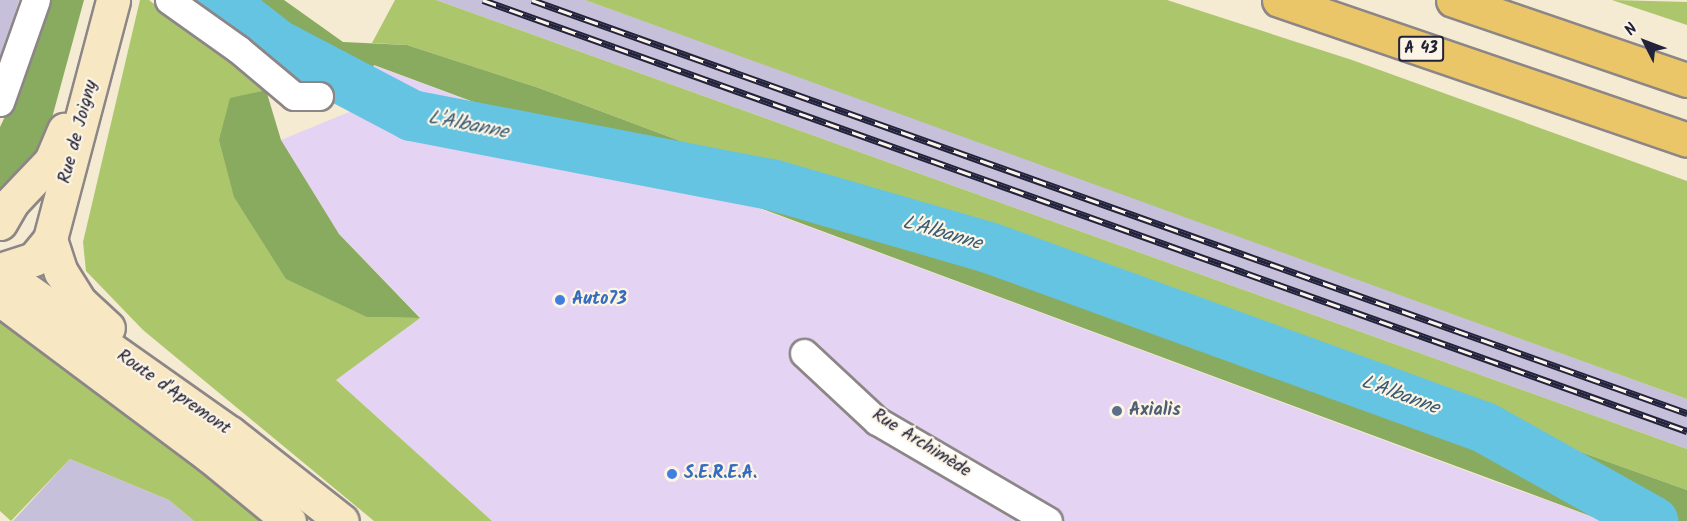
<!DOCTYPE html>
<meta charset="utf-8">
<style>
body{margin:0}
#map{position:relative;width:1687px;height:521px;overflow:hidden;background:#f5ead2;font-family:Kalam,sans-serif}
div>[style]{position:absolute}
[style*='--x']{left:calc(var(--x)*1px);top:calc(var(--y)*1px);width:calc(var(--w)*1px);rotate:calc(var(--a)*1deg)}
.built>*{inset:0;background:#e4d3f2}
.industrial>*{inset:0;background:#c6c0da}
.green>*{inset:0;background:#acc66c}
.forest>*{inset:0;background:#89ab60}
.river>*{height:51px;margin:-25.5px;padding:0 25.5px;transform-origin:25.5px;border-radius:25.5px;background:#64c4e2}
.roads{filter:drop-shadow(2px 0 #8c8686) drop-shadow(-2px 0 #8c8686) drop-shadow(0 2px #8c8686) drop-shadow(0 -2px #8c8686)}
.minor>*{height:27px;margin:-13.5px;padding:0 13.5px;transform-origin:13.5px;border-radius:13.5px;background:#fff}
.secondary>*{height:33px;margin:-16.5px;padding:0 16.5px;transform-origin:16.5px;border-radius:16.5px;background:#f7e8c3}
.motorway>*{height:33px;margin:-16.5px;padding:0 16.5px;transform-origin:16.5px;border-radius:16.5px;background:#ebc669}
.rail>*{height:7px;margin-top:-3.5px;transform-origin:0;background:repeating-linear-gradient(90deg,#fcf5e5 0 14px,#22223b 0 28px);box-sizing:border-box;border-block:2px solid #22223b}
.dots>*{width:16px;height:16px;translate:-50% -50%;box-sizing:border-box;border:3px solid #fcf5e5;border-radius:50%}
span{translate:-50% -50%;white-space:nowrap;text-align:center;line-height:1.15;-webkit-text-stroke:4.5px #fcf5e5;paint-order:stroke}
.shield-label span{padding:2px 4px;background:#fcf5e5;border:2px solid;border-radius:4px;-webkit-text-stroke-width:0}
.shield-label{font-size:16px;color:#22223b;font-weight:700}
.street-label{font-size:18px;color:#22223b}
.shop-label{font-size:18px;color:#366cbe;font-weight:700}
.left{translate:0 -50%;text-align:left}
.service-label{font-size:18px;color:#4e5e75;font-weight:700}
.water-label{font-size:20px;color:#395b75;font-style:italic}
.north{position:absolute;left:1615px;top:12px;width:60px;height:60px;-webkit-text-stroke:4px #fcf5e5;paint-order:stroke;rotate:312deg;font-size:16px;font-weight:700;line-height:24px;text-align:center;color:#22223b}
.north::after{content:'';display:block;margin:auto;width:21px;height:27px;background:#22223b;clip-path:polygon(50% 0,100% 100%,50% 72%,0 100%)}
</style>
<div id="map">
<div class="built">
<div style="clip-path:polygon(373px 65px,1509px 487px,1604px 521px,492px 521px,335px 379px,420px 317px,339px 234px,281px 140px,354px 110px)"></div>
</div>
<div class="industrial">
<div style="clip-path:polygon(0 0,19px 0,0 63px)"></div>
<div style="clip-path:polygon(436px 0,585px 0,887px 108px,1687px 399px,1687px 449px)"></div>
<div style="clip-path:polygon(70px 459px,169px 500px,194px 521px,13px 521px)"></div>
</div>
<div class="green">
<div style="clip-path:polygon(140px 0,149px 0,266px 90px,230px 99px,367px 317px,420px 318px,336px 380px,492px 521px,374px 521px,143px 330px,86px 271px,83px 242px)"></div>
<div style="clip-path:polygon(395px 0,436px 0,1687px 449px,1687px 490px,945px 225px,683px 142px,539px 88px,407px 45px,372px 43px)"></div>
<div style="clip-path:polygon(585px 0,1167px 0,1352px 60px,1687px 181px,1687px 399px)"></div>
<div style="clip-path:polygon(1612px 0,1687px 2px,1687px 25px)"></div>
<div style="clip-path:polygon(0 314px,270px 521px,194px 521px,169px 500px,70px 459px,11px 521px,0 511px)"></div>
</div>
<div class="forest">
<div style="clip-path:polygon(34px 0,84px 0,43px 151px,0 196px,0 127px,24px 77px)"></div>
<div style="clip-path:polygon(177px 0,284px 0,343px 42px,407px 45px,539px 88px,683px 142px,945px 225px,1687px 490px,1687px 521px,1604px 521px,374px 65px,354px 110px,271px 70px)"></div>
<div style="clip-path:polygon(266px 90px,281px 140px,339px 234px,420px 318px,367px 317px,286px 279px,234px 197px,219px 140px,230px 98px)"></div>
</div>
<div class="river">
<div style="--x:220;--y:0;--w:71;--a:38.2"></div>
<div style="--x:276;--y:44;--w:153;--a:27.7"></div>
<div style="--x:411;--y:115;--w:367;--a:10.9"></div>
<div style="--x:771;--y:184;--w:226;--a:16.2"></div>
<div style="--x:988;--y:247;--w:528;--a:19.95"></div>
<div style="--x:1484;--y:427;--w:193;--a:29.2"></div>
</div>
<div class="roads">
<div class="minor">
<div style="--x:169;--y:0;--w:85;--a:35.4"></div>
<div style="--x:238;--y:49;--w:73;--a:40"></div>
<div style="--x:294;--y:96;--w:25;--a:0"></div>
<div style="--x:0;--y:102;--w:108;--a:-70.6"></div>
<div style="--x:804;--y:353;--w:100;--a:43"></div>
<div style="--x:877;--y:421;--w:198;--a:30.3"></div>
</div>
<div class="secondary">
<div style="--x:0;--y:223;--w:24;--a:-60"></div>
<div style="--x:12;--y:202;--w:57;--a:-46.4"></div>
<div style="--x:51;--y:161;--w:34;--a:-67"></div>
<div style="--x:50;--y:239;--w:35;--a:72"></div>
<div style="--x:61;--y:272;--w:36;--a:58"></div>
<div style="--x:80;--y:302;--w:38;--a:43"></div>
<div style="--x:0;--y:270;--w:36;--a:-18"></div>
<div style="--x:34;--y:259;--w:26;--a:-51"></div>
<div style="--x:50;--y:239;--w:247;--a:-75.2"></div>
<div style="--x:0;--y:271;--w:281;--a:35.2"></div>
<div style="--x:230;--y:433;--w:142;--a:38.2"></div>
<div style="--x:0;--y:299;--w:262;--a:36.8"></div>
<div style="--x:210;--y:456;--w:102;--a:39.4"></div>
</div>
<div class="motorway">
<div style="--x:1279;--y:0;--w:431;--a:18.9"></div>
<div style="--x:1453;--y:0;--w:247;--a:18.9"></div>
</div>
</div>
<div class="rail">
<div style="--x:483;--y:0;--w:1279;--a:19.7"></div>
<div style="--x:532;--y:0;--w:1227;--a:19.68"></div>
</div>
<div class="dots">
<div style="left:560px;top:300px;background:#3f7fe0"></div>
<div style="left:1117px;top:411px;background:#5c6f8a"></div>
<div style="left:672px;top:474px;background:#3f7fe0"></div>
</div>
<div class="shield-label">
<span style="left:1421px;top:49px">A 43</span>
</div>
<div class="street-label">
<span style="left:79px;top:132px;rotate:-75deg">Rue de Joigny</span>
<span style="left:173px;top:393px;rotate:35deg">Route d'Apremont</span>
<span style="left:921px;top:444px;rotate:32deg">Rue Archimède</span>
</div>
<div class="shop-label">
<span class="left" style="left:572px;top:300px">Auto73</span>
<span class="left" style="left:684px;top:474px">S.E.R.E.A.</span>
</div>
<div class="service-label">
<span class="left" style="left:1129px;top:411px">Axialis</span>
</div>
<div class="water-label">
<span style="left:468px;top:126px;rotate:11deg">L'Albanne</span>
<span style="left:942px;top:234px;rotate:16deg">L'Albanne</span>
<span style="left:1400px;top:396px;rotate:20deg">L'Albanne</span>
</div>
<div class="north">N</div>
</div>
